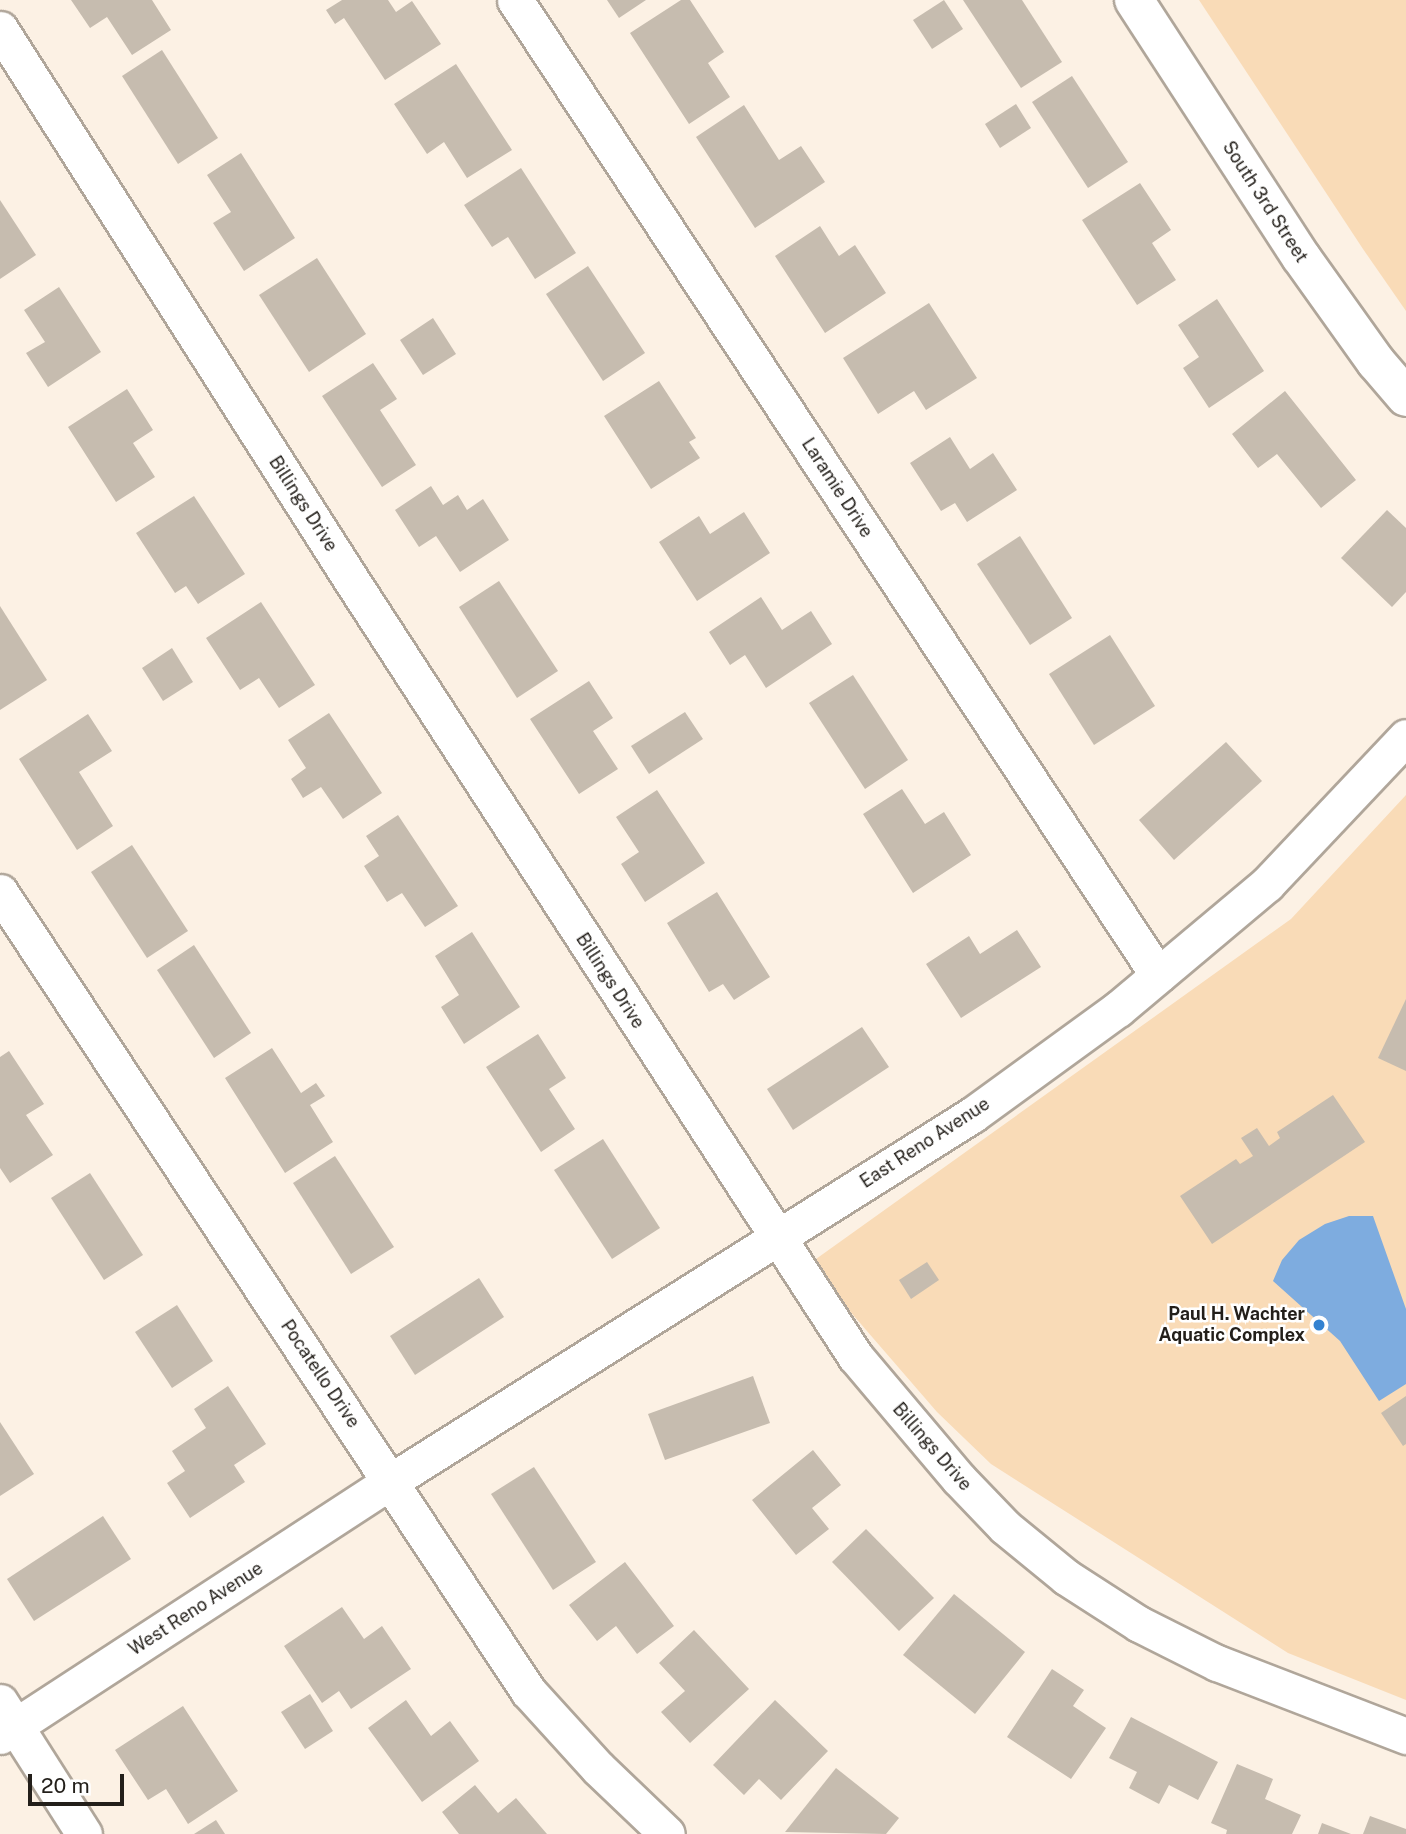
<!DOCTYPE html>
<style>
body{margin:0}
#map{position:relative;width:1406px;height:1834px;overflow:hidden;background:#fcf1e4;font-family:"Public Sans",sans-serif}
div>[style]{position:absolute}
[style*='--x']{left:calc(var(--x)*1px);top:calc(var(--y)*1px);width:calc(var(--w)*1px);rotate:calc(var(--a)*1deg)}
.green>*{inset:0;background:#f9dbb7}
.water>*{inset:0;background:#7eacdf}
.building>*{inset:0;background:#c6bcaf}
.roads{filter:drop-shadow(2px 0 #b0a69a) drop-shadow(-2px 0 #b0a69a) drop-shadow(0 2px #b0a69a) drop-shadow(0 -2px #b0a69a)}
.street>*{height:35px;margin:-17.5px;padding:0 17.5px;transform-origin:17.5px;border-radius:17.5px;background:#fff}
.secondary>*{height:38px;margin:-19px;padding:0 19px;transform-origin:19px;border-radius:19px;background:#fff}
.dots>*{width:19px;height:19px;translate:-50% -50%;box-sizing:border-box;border:4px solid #fff;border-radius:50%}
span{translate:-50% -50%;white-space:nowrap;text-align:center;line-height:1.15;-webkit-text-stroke:5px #fff;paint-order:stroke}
.street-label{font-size:18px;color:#231f1a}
.poi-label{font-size:18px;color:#231f1a;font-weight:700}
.right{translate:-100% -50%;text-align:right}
.scale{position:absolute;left:28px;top:1774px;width:96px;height:32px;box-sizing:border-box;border:4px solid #231f1a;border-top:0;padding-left:9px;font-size:21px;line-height:24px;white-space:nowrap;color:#231f1a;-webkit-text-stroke:5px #fff;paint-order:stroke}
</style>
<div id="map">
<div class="green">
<div style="clip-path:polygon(1199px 0,1406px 0,1406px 311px,1363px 249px)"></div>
<div style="clip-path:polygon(1406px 795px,1406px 1700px,1288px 1653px,991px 1464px,937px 1412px,809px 1264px,1291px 919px)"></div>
</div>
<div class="water">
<div style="clip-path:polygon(1349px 1216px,1373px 1216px,1406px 1309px,1406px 1384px,1379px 1401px,1340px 1341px,1273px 1281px,1282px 1260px,1299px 1240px,1325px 1224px)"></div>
</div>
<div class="building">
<div style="clip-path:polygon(71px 0,152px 0,171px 30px,132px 55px,107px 17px,90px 28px)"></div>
<div style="clip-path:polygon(342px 0,388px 0,396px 12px,412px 1px,441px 44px,385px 80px,344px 18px,335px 24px,326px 10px)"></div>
<div style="clip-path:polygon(607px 0,646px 0,619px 18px)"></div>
<div style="clip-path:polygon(681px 0,690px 0,724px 52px,708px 63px,730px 97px,689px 124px,630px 33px)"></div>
<div style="clip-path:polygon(944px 0,963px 29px,932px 49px,913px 20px)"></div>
<div style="clip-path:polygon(963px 0,1022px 0,1062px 62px,1021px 88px)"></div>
<div style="clip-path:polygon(162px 50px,218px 138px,178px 164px,122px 76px)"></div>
<div style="clip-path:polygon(456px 64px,512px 150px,467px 178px,444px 142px,427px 154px,394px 104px)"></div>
<div style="clip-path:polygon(1072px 76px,1128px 162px,1088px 188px,1032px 102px)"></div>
<div style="clip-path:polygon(1016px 104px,1031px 128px,1000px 148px,985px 124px)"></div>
<div style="clip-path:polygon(744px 105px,779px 160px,801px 146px,825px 182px,755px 228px,696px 137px)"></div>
<div style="clip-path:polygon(241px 153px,295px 238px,244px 271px,213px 223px,231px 212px,207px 175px)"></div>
<div style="clip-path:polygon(521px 168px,576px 253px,535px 279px,508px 237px,492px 247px,464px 205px)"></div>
<div style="clip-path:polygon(1140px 183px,1171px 230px,1152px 243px,1176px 280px,1137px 305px,1082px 220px)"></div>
<div style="clip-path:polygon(0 200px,36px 255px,0 279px)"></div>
<div style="clip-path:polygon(820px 226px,839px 256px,855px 245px,886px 293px,825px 333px,775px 256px)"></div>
<div style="clip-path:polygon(317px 258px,366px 334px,309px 372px,259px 295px)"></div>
<div style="clip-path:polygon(588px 266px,645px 353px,603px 381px,546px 294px)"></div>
<div style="clip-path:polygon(59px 287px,101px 352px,48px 387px,26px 353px,45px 342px,24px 310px)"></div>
<div style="clip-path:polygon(1217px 299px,1264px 371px,1209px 408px,1183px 368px,1199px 357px,1178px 325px)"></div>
<div style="clip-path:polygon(929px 303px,977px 378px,926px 410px,914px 391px,878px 414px,843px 358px)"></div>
<div style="clip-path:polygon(433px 318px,456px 354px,423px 375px,400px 340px)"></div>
<div style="clip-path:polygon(373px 363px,397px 399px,380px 410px,416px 465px,382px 487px,322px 396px)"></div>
<div style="clip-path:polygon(659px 381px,696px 438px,689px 442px,700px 458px,651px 489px,604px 416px)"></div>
<div style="clip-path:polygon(127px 389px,153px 430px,133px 443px,155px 477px,116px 502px,68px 427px)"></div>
<div style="clip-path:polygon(1285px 391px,1356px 480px,1321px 508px,1277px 454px,1258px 468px,1232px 434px)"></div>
<div style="clip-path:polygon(950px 437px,970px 469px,993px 453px,1017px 490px,967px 522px,955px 503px,941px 511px,910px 463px)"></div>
<div style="clip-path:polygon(431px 486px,443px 505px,458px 495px,467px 510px,483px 499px,509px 540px,460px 572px,436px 536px,419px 547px,395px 510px)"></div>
<div style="clip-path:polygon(194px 496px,245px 574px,198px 604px,186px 586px,175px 593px,136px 533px)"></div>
<div style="clip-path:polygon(1387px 510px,1406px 528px,1406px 592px,1392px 607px,1341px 558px)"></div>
<div style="clip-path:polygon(744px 512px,770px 553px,697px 601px,659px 542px,699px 516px,710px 534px)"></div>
<div style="clip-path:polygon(1020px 536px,1072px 618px,1030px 645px,977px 564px)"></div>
<div style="clip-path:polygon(499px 581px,558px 671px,517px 698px,459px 607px)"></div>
<div style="clip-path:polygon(761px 597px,782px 630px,811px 611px,832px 644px,766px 688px,745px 655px,730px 665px,709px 632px)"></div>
<div style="clip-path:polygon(261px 602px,315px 685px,279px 708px,259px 678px,240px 690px,206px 638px)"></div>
<div style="clip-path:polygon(0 606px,47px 680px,0 710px)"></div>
<div style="clip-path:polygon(1110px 635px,1155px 706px,1094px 745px,1049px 674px)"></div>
<div style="clip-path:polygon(172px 648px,193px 682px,163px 701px,142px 668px)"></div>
<div style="clip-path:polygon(853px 675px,908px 760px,865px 789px,809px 703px)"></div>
<div style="clip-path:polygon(589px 681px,613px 718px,593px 731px,618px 769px,579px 794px,530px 719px)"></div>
<div style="clip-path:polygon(685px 712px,703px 739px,649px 774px,631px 746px)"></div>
<div style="clip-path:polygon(329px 713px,382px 793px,343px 819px,321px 787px,303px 798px,291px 779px,306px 768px,288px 740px)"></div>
<div style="clip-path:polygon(88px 714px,112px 751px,79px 772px,113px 826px,77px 850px,19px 759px)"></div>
<div style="clip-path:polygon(1226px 742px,1262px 781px,1174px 860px,1139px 820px)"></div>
<div style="clip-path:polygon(902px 789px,925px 824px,944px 812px,971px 855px,913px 893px,863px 814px)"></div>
<div style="clip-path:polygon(657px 790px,705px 863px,645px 902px,621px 864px,639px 852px,616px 817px)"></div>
<div style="clip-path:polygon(398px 815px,458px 906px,425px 927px,402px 893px,387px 902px,364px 866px,379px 856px,366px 836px)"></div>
<div style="clip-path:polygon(132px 845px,188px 931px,147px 958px,91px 872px)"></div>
<div style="clip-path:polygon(717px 892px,770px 977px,734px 1000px,723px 984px,709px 992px,667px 923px)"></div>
<div style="clip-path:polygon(1017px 930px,1041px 967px,961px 1018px,926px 964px,969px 936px,980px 954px)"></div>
<div style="clip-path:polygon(472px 932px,520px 1007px,464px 1044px,441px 1007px,459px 995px,435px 956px)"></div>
<div style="clip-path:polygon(194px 945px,251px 1033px,214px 1058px,157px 970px)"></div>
<div style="clip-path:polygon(1406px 999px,1406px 1071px,1378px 1058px)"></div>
<div style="clip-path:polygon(862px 1027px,889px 1067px,793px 1130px,767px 1089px)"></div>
<div style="clip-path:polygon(538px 1034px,566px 1078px,549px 1089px,575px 1129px,541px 1152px,486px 1067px)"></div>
<div style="clip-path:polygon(272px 1048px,301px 1093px,316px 1083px,325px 1096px,310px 1105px,333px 1142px,285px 1173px,225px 1078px)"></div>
<div style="clip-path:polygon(9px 1051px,44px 1104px,26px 1115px,53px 1155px,10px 1183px,0 1168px,0 1057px)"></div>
<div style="clip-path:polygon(1333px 1095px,1365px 1142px,1212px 1244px,1180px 1196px,1236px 1159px,1240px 1164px,1253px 1156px,1241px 1138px,1257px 1128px,1269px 1146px,1280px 1138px,1277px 1132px)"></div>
<div style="clip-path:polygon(603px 1139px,660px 1228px,612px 1259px,554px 1170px)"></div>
<div style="clip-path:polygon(335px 1156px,394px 1247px,351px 1274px,293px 1183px)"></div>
<div style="clip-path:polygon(90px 1173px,143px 1255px,104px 1280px,51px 1198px)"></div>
<div style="clip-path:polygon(927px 1262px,939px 1280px,911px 1299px,899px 1280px)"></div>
<div style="clip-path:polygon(479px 1278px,504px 1317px,415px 1375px,390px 1336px)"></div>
<div style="clip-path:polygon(177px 1305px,213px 1361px,172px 1388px,135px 1332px)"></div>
<div style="clip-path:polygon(753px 1376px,770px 1423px,665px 1460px,648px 1414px)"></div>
<div style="clip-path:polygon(228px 1386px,266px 1444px,234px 1465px,245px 1482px,190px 1518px,167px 1483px,185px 1471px,172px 1451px,206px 1428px,194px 1409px)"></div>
<div style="clip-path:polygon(1406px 1396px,1406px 1444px,1403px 1446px,1381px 1413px)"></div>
<div style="clip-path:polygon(0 1422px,34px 1474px,0 1496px)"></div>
<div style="clip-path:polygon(813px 1450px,841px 1485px,812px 1508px,829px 1529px,796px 1555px,752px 1500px)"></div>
<div style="clip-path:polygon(534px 1467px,596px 1562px,553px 1590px,491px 1494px)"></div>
<div style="clip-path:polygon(103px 1516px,131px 1559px,34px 1621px,7px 1579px)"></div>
<div style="clip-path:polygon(866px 1529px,934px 1598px,899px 1631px,832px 1562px)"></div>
<div style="clip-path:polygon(625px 1562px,674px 1626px,637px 1654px,616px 1626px,597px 1641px,569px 1605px)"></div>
<div style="clip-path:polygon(954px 1594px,1025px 1652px,975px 1714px,903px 1655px)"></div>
<div style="clip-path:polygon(342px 1607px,364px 1639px,382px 1626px,411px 1669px,351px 1709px,339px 1691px,322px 1703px,284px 1646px)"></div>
<div style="clip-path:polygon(694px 1630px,749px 1689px,690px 1743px,661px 1712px,685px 1691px,659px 1663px)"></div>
<div style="clip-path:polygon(1052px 1669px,1084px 1690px,1073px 1706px,1106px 1728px,1071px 1779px,1007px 1737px)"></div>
<div style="clip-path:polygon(310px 1694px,333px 1731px,305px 1749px,281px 1712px)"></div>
<div style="clip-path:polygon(406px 1700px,431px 1736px,450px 1721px,479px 1761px,422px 1802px,368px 1728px)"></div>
<div style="clip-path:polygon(775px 1700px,828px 1751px,781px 1800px,759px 1779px,744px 1795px,713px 1765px)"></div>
<div style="clip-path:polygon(183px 1706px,238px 1791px,188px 1824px,166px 1789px,148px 1800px,115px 1750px)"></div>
<div style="clip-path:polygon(1131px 1717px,1218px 1762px,1198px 1800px,1169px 1785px,1159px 1804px,1129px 1788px,1137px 1772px,1109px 1758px)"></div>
<div style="clip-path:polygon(1237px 1764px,1273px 1779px,1265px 1799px,1301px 1815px,1292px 1834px,1226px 1834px,1227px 1830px,1211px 1823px)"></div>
<div style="clip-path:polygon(836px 1768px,899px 1818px,886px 1834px,785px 1832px)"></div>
<div style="clip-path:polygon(475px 1785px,498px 1813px,516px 1798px,547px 1834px,459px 1834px,442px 1812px)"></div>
<div style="clip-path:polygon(1370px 1816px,1406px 1829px,1406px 1834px,1363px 1834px)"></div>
<div style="clip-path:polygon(216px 1820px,225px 1834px,194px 1834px)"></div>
<div style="clip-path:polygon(1322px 1823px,1351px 1834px,1318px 1834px)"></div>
</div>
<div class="roads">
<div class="street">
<div style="--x:515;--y:0;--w:1168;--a:56.6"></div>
<div style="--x:0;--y:29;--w:651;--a:57.48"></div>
<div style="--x:350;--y:578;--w:928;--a:57.01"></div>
<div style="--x:855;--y:1356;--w:161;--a:49.8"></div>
<div style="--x:959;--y:1479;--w:66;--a:46.2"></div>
<div style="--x:1005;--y:1527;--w:79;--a:39.3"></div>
<div style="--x:1066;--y:1577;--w:87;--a:32.8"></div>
<div style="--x:1139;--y:1624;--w:87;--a:26.6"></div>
<div style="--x:1217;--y:1663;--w:203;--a:21.1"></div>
<div style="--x:0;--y:892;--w:958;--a:56.54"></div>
<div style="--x:528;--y:1691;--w:104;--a:47.7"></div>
<div style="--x:598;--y:1768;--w:95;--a:43.7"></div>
<div style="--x:0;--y:1702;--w:156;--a:57.5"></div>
<div style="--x:0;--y:1736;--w:467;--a:-33.1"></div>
<div style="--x:391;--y:1481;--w:687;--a:-32.21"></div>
<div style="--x:972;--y:1115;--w:180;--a:-36"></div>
<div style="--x:1118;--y:1009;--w:194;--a:-40"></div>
<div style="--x:1267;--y:884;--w:202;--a:-46.6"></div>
</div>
<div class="secondary">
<div style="--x:1134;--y:0;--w:306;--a:57"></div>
<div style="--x:1301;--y:257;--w:129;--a:54.5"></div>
<div style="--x:1376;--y:362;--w:46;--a:49.4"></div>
</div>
</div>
<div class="dots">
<div style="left:1319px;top:1325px;background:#3382d1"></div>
</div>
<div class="street-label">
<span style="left:1265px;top:202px;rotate:57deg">South 3rd Street</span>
<span style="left:837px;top:488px;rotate:57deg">Laramie Drive</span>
<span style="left:303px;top:504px;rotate:57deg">Billings Drive</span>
<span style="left:610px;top:981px;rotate:57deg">Billings Drive</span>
<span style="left:925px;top:1143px;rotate:-33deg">East Reno Avenue</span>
<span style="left:320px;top:1374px;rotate:56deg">Pocatello Drive</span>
<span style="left:932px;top:1447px;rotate:49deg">Billings Drive</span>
<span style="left:196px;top:1609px;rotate:-33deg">West Reno Avenue</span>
</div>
<div class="poi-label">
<span class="right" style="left:1305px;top:1325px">Paul H. Wachter<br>Aquatic Complex</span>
</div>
<div class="scale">20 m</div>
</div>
